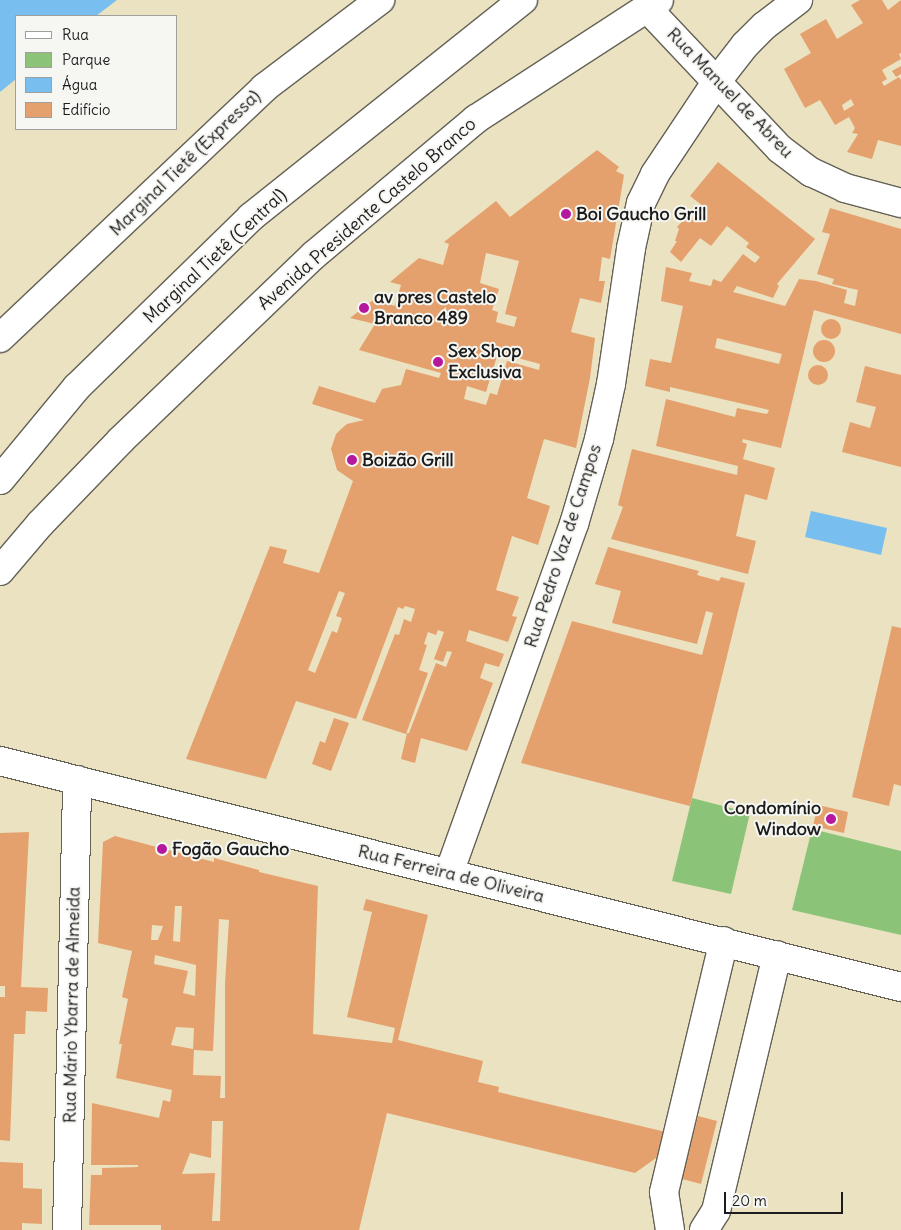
<!DOCTYPE html>
<meta charset="utf-8">
<style>
body{margin:0}
#map{position:relative;width:901px;height:1230px;overflow:hidden;background:#eae2c1;font-family:Delius,sans-serif}
div>[style]{position:absolute}
[style*='--x']{left:calc(var(--x)*1px);top:calc(var(--y)*1px);width:calc(var(--w)*1px);rotate:calc(var(--a)*1deg)}
.green>*{inset:0;background:#8bc478}
.water>*{inset:0;background:#78bff0}
.building>*{inset:0;background:#e5a16d}
.round{border-radius:50%}
.roads{filter:drop-shadow(1px 0 #646156) drop-shadow(-1px 0 #646156) drop-shadow(0 1px #646156) drop-shadow(0 -1px #646156)}
.minor>*{height:28px;margin:-14px;padding:0 14px;transform-origin:14px;border-radius:14px;background:#fff}
.highway>*{height:28px;margin:-14px;padding:0 14px;transform-origin:14px;border-radius:14px;background:#fff}
.dots>*{width:14px;height:14px;translate:-50% -50%;box-sizing:border-box;border:2px solid #f6f6f2;border-radius:50%}
span{translate:-50% -50%;white-space:nowrap;text-align:center;line-height:1.15;-webkit-text-stroke:4px #f6f6f2;paint-order:stroke}
.street-label{font-size:18px;color:#1c1c1c}
.poi-label{font-size:18px;color:#1c1c1c;font-weight:700}
.left{translate:0 -50%;text-align:left}
.right{translate:-100% -50%;text-align:right}
.legend{position:absolute;left:15px;top:15px;width:162px;height:115px;box-sizing:border-box;background:#f6f6f2;border:1px solid #9f9f9c;margin:0;padding:6px 9px;list-style:none;font-size:15px;color:#1c1c1c}
.legend li{display:flex;align-items:center;gap:10px;height:25px}
.legend b{width:25px;border:1px solid #9f9f9c}
.scale{position:absolute;left:724px;top:1192px;width:119px;height:22px;box-sizing:border-box;border:2px solid #1c1c1c;border-top:0;padding-left:6px;font-size:15px;line-height:18px;white-space:nowrap;color:#1c1c1c;-webkit-text-stroke:4px #f6f6f2;paint-order:stroke}
</style>
<div id="map">
<div class="green">
<div style="clip-path:polygon(692px 798px,750px 813px,731px 894px,672px 881px)"></div>
<div style="clip-path:polygon(812px 829px,901px 851px,901px 935px,792px 910px)"></div>
</div>
<div class="water">
<div style="clip-path:polygon(0 0,117px 0,96px 16px,16px 16px,16px 79px,0 92px)"></div>
<div style="clip-path:polygon(811px 511px,887px 528px,881px 555px,805px 537px)"></div>
</div>
<div class="building">
<div style="clip-path:polygon(evenodd,860px 0,882px 0,888px 10px,901px 0,901px 53px,899px 54px,901px 59px,882px 70px,887px 79px,882px 82px,884px 86px,899px 77px,901px 80px,901px 146px,878px 140px,872px 159px,847px 152px,858px 134px,852px 133px,855px 128px,849px 117px,835px 125px,820px 100px,805px 108px,784px 69px,811px 53px,800px 34px,826px 19px,837px 39px,863px 23px,851px 5px,860px 0,851px 99px,854px 105px,844px 111px,842px 105px,851px 99px)"></div>
<div style="clip-path:polygon(901px 66px,901px 74px,896px 77px,892px 71px)"></div>
<div style="clip-path:polygon(evenodd,597px 150px,619px 167px,616px 171px,624px 175px,610px 259px,602px 257px,599px 281px,605px 281px,601px 303px,580px 298px,571px 332px,595px 338px,590px 378px,576px 448px,544px 439px,527px 498px,550px 506px,538px 545px,512px 536px,496px 590px,519px 597px,512px 616px,517px 617px,508px 642px,469px 630px,466px 641px,504px 654px,499px 667px,485px 663px,480px 678px,493px 683px,467px 751px,421px 738px,415px 763px,401px 759px,407px 733px,409px 733px,436px 663px,446px 667px,452px 652px,447px 651px,443px 662px,434px 659px,444px 632px,438px 630px,436px 635px,428px 632px,424px 644px,427px 645px,419px 670px,428px 673px,406px 734px,362px 720px,395px 634px,399px 635px,404px 619px,411px 622px,415px 609px,405px 606px,403px 609px,398px 607px,356px 719px,296px 701px,266px 779px,186px 759px,270px 546px,287px 550px,283px 563px,319px 573px,353px 481px,337px 470px,331px 449px,336px 434px,341px 429px,347px 424px,364px 420px,312px 404px,319px 386px,375px 403px,382px 389px,401px 385px,406px 369px,439px 378px,441px 373px,359px 350px,375px 324px,350px 318px,377px 297px,390px 300px,389px 304px,395px 306px,401px 285px,390px 282px,419px 258px,443px 265px,449px 244px,444px 242px,496px 201px,510px 217px,597px 150px,486px 253px,519px 261px,505px 314px,517px 317px,514px 327px,496px 322px,498px 312px,492px 310px,499px 289px,480px 283px,486px 253px,597px 150px,498px 353px,540px 364px,539px 370px,507px 361px,497px 395px,490px 393px,486px 405px,464px 399px,467px 386px,486px 392px,498px 353px,597px 150px,339px 591px,345px 593px,336px 616px,342px 618px,337px 633px,332px 631px,315px 673px,308px 670px,339px 591px)"></div>
<div style="clip-path:polygon(evenodd,718px 162px,815px 239px,777px 284px,779px 286px,773px 298px,737px 286px,733px 292px,785px 306px,799px 279px,816px 281px,847px 290px,844px 303px,855px 306px,858px 290px,832px 284px,834px 279px,817px 274px,830px 234px,822px 232px,830px 208px,901px 229px,901px 334px,814px 310px,781px 448px,743px 439px,742px 442px,747px 444px,743px 459px,775px 468px,767px 500px,745px 494px,736px 536px,756px 541px,748px 574px,611px 539px,623px 507px,618px 505px,632px 449px,737px 475px,738px 466px,656px 446px,666px 399px,735px 417px,737px 408px,767px 414px,769px 410px,670px 387px,670px 392px,645px 386px,650px 359px,671px 363px,683px 306px,661px 301px,666px 267px,692px 273px,689px 281px,711px 286px,713px 279px,721px 282px,743px 254px,755px 263px,760px 257px,746px 247px,749px 243px,727px 226px,711px 246px,700px 238px,681px 262px,670px 252px,677px 241px,675px 241px,679px 229px,677px 227px,687px 216px,693px 220px,703px 206px,690px 196px,718px 162px,717px 338px,782px 354px,779px 364px,715px 348px,717px 338px)"></div>
<div class="round" style="left:821px;top:319px;width:20px;height:20px"></div>
<div class="round" style="left:813px;top:340px;width:22px;height:22px"></div>
<div class="round" style="left:808px;top:365px;width:20px;height:20px"></div>
<div style="clip-path:polygon(865px 366px,901px 375px,901px 467px,842px 452px,850px 422px,870px 428px,876px 407px,856px 402px)"></div>
<div style="clip-path:polygon(608px 547px,699px 571px,697px 575px,719px 581px,721px 577px,745px 583px,690px 806px,521px 763px,572px 621px,702px 655px,713px 613px,706px 611px,697px 644px,612px 623px,621px 591px,595px 584px)"></div>
<div style="clip-path:polygon(892px 626px,901px 628px,901px 786px,894px 784px,889px 806px,852px 797px)"></div>
<div style="clip-path:polygon(334px 718px,349px 723px,331px 771px,312px 764px,320px 741px,325px 743px)"></div>
<div style="clip-path:polygon(818px 805px,848px 812px,844px 833px,813px 826px)"></div>
<div style="clip-path:polygon(29px 832px,21px 987px,48px 988px,47px 1012px,26px 1011px,25px 1034px,14px 1034px,10px 1141px,0 1140px,0 997px,5px 997px,5px 986px,0 986px,0 833px)"></div>
<div style="clip-path:polygon(evenodd,115px 836px,214px 862px,214px 858px,259px 870px,259px 872px,318px 886px,313px 1034px,392px 1043px,395px 1028px,347px 1017px,372px 912px,363px 910px,366px 899px,428px 915px,398px 1040px,483px 1061px,478px 1082px,499px 1087px,498px 1092px,666px 1132px,656px 1158px,635px 1173px,387px 1113px,359px 1230px,161px 1230px,161px 1225px,89px 1225px,91px 1175px,102px 1175px,102px 1168px,138px 1167px,138px 1165px,91px 1165px,92px 1103px,159px 1118px,163px 1100px,170px 1102px,172px 1090px,116px 1078px,122px 1044px,119px 1044px,128px 999px,122px 997px,132px 951px,98px 943px,103px 842px,115px 836px,175px 906px,182px 906px,180px 942px,173px 941px,175px 906px,115px 836px,219px 919px,229px 920px,225px 983px,225px 1098px,220px 1098px,221px 1076px,193px 1075px,194px 1050px,213px 1051px,219px 919px,115px 836px,152px 925px,163px 926px,158px 940px,151px 940px,152px 925px,115px 836px,155px 955px,196px 965px,195px 996px,183px 993px,188px 971px,154px 964px,155px 955px,115px 836px,176px 1027px,194px 1028px,193px 1049px,171px 1045px,176px 1027px,115px 836px,212px 1121px,223px 1121px,220px 1221px,212px 1221px,215px 1173px,182px 1174px,190px 1153px,211px 1158px,212px 1121px)"></div>
<div style="clip-path:polygon(698px 1116px,717px 1121px,701px 1184px,682px 1179px)"></div>
<div style="clip-path:polygon(0 1162px,23px 1163px,23px 1188px,42px 1189px,42px 1224px,22px 1223px,22px 1230px,0 1230px)"></div>
</div>
<div class="roads">
<div class="minor">
<div style="--x:647;--y:8;--w:194;--a:46.7"></div>
<div style="--x:780;--y:149;--w:39;--a:37"></div>
<div style="--x:811;--y:172;--w:38;--a:25"></div>
<div style="--x:845;--y:188;--w:58;--a:15"></div>
<div style="--x:0;--y:761;--w:929;--a:14.08"></div>
<div style="--x:449;--y:873;--w:371;--a:-70.3"></div>
<div style="--x:574;--y:524;--w:89;--a:-73.6"></div>
<div style="--x:599;--y:439;--w:56;--a:-77.7"></div>
<div style="--x:611;--y:384;--w:137;--a:-81.6"></div>
<div style="--x:631;--y:248;--w:46;--a:-77.5"></div>
<div style="--x:641;--y:203;--w:32;--a:-64"></div>
<div style="--x:655;--y:174;--w:112;--a:-56.3"></div>
<div style="--x:717;--y:81;--w:46;--a:-52.1"></div>
<div style="--x:745;--y:45;--w:27;--a:-45"></div>
<div style="--x:764;--y:26;--w:43;--a:-37.4"></div>
<div style="--x:67;--y:1230;--w:450;--a:-88.7"></div>
<div style="--x:670;--y:1230;--w:38;--a:-99"></div>
<div style="--x:664;--y:1192;--w:258;--a:-76.6"></div>
<div style="--x:704;--y:1230;--w:22;--a:-58"></div>
<div style="--x:716;--y:1211;--w:263;--a:-76.6"></div>
</div>
<div class="highway">
<div style="--x:0;--y:338;--w:364;--a:-43.4"></div>
<div style="--x:264;--y:88;--w:146;--a:-37.2"></div>
<div style="--x:0;--y:480;--w:121;--a:-50.4"></div>
<div style="--x:77;--y:387;--w:243;--a:-44.3"></div>
<div style="--x:251;--y:217;--w:348;--a:-38.6"></div>
<div style="--x:0;--y:571;--w:62;--a:-49.6"></div>
<div style="--x:40;--y:524;--w:117;--a:-46"></div>
<div style="--x:121;--y:440;--w:267;--a:-43.8"></div>
<div style="--x:314;--y:255;--w:212;--a:-40"></div>
<div style="--x:476;--y:119;--w:218;--a:-33"></div>
</div>
</div>
<div class="dots">
<div style="left:566px;top:214px;background:#b5179e"></div>
<div style="left:364px;top:308px;background:#b5179e"></div>
<div style="left:438px;top:362px;background:#b5179e"></div>
<div style="left:352px;top:460px;background:#b5179e"></div>
<div style="left:831px;top:819px;background:#b5179e"></div>
<div style="left:162px;top:849px;background:#b5179e"></div>
</div>
<div class="street-label">
<span style="left:730px;top:93px;rotate:46deg">Rua Manuel de Abreu</span>
<span style="left:185px;top:163px;rotate:-44deg">Marginal Tietê (Expressa)</span>
<span style="left:367px;top:214px;rotate:-41deg">Avenida Presidente Castelo Branco</span>
<span style="left:215px;top:256px;rotate:-43deg">Marginal Tietê (Central)</span>
<span style="left:563px;top:546px;rotate:-72deg">Rua Pedro Vaz de Campos</span>
<span style="left:451px;top:874px;rotate:14deg">Rua Ferreira de Oliveira</span>
<span style="left:72px;top:1005px;rotate:-89deg">Rua Mário Ybarra de Almeida</span>
</div>
<div class="poi-label">
<span class="left" style="left:576px;top:214px">Boi Gaucho Grill</span>
<span class="left" style="left:374px;top:308px">av pres Castelo<br>Branco 489</span>
<span class="left" style="left:448px;top:362px">Sex Shop<br>Exclusiva</span>
<span class="left" style="left:362px;top:460px">Boizão Grill</span>
<span class="right" style="left:821px;top:819px">Condomínio<br>Window</span>
<span class="left" style="left:172px;top:849px">Fogão Gaucho</span>
</div>
<ul class="legend">
<li><b style="height:6px;background:#fff"></b>Rua</li>
<li><b style="height:14px;background:#8bc478"></b>Parque</li>
<li><b style="height:14px;background:#78bff0"></b>Água</li>
<li><b style="height:14px;background:#e5a16d"></b>Edifício</li>
</ul>
<div class="scale">20 m</div>
</div>
